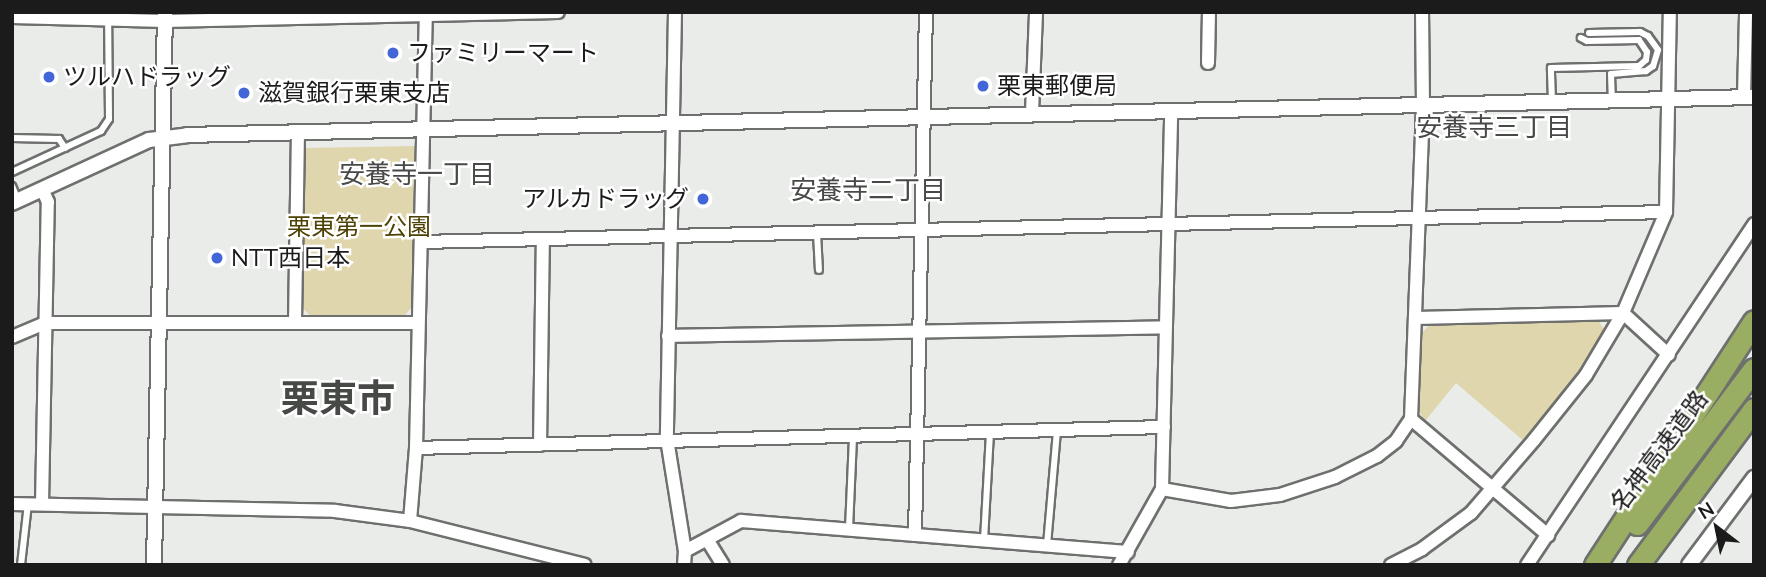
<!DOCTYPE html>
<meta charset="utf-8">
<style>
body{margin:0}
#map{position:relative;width:1766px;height:577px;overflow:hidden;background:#e9ece9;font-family:Mulish,"Noto Sans JP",sans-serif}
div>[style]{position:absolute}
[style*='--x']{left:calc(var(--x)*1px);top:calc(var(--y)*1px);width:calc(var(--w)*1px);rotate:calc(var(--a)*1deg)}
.green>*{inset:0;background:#dfd6ad}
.roads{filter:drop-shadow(2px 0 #6e706e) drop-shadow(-2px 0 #6e706e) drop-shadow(0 2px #6e706e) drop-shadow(0 -2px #6e706e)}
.service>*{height:6px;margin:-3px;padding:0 3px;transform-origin:3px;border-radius:3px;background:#fff}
.minor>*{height:12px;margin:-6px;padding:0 6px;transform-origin:6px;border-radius:6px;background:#fff}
.tertiary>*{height:14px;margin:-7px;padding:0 7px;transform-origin:7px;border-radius:7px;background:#fff}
.motorway>*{height:21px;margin:-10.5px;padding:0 10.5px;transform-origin:10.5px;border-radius:10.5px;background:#99ad63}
.dots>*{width:19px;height:19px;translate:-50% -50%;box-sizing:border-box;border:4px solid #fff;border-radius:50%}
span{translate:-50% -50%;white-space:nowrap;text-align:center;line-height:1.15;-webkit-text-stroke:5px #fff;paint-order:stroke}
.poi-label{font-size:24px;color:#1a1b1a}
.left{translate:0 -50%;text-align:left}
.right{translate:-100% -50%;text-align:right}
.park-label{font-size:24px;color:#4d4104}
.street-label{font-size:24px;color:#1a1b1a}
.neighbourhood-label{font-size:26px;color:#474947}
.town-label{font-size:38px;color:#474947;font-weight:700}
.frame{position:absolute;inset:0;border:14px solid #1a1b1a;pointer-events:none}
.north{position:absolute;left:1682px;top:493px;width:70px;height:70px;-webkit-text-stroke:5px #fff;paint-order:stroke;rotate:328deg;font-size:19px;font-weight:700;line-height:28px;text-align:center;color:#1a1b1a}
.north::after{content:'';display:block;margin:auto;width:24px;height:32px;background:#1a1b1a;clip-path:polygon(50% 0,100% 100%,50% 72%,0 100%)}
</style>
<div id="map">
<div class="green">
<div style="clip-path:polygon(415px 146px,413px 306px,405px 315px,310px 315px,302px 308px,305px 148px)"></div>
<div style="clip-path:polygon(1598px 320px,1605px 331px,1586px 361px,1525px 442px,1456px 383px,1425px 421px,1419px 411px,1422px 333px,1430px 324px)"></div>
</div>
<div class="roads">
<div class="service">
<div style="--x:1589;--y:33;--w:51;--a:-1.1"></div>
<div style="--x:1640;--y:32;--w:9;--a:27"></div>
<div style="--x:1648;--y:36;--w:17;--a:54"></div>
<div style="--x:1658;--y:50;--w:17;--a:107"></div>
<div style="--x:1653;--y:66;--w:9;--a:144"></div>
<div style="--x:1646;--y:71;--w:35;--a:175"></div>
<div style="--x:1611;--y:74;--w:25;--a:88"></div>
<div style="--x:1552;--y:101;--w:33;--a:-92"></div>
<div style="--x:1551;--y:68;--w:88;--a:-1.3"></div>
<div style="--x:1639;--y:66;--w:9;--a:-41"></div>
<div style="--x:1646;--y:60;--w:8;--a:-83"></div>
<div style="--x:1647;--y:52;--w:14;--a:-124"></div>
<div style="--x:1639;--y:40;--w:52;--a:178.9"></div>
<div style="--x:1587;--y:41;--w:7;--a:-153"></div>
<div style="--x:12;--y:138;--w:47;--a:1.2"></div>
<div style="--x:59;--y:139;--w:11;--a:56"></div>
<div style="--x:12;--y:172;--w:98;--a:-24.7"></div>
<div style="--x:101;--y:131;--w:14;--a:-56"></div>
<div style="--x:109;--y:119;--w:107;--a:-90.5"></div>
<div style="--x:12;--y:186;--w:15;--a:67"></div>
<div style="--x:817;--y:233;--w:37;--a:87"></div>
<div style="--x:849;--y:529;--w:93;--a:-87.5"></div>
<div style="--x:984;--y:540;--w:107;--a:-86.8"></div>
<div style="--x:1047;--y:545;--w:115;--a:-85"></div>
<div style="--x:21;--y:565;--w:61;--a:-83.5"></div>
</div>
<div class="minor">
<div style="--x:675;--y:12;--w:427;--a:91.1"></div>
<div style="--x:667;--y:439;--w:113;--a:80.9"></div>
<div style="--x:685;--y:551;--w:14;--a:94"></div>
<div style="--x:12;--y:17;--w:153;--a:1.5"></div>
<div style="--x:165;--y:21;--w:393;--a:-1.3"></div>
<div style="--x:1208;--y:63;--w:51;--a:-88.9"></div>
<div style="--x:1744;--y:96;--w:84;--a:-88.6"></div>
<div style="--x:1032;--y:113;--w:101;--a:-87.7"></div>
<div style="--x:421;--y:242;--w:1245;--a:-1.38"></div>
<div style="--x:1416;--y:318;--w:207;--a:-1.4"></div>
<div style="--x:1623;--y:313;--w:62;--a:42.4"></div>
<div style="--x:295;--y:322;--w:190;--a:-89.1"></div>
<div style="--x:668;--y:336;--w:497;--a:-1"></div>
<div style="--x:12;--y:337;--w:36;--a:-23"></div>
<div style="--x:45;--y:323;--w:373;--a:0"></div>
<div style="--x:1411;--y:419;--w:180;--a:40.3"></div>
<div style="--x:540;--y:445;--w:206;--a:-89.2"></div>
<div style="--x:416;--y:448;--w:748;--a:-1.61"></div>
<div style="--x:1162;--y:489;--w:70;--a:9.9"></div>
<div style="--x:1231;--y:501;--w:49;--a:-7"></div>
<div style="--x:1280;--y:495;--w:58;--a:-18.1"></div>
<div style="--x:1335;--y:477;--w:47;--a:-26.6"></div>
<div style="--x:1377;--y:456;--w:24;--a:-38"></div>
<div style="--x:1396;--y:441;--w:27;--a:-56"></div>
<div style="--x:1411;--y:419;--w:314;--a:-87.8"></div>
<div style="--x:1423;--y:105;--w:93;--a:-90.6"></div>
<div style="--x:12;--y:504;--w:323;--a:1.2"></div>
<div style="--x:335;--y:511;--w:76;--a:7.6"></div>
<div style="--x:410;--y:521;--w:180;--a:14.1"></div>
<div style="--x:42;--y:504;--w:302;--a:-88.9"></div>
<div style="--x:48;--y:202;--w:14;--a:-115"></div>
<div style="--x:410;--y:521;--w:73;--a:-85.3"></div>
<div style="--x:416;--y:448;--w:436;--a:-88.7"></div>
<div style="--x:915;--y:535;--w:523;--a:-88.8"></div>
<div style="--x:708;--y:541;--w:28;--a:58"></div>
<div style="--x:685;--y:551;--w:64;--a:-28.2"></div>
<div style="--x:741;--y:521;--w:388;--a:4.6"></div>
<div style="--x:1119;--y:565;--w:87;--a:-60.5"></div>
<div style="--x:1162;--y:489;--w:379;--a:-88.6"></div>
<div style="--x:1391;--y:565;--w:35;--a:-27"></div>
<div style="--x:1422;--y:549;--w:61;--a:-36.3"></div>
<div style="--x:1471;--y:513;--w:96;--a:-49.2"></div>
<div style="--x:1534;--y:440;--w:83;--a:-51.3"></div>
<div style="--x:1586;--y:375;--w:72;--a:-59.2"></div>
<div style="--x:1623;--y:313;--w:110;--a:-66.9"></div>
<div style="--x:1666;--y:212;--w:200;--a:-88.9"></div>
<div style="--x:1527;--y:565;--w:410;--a:-56.3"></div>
</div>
<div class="tertiary">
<div style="--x:12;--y:203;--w:151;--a:-24.7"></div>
<div style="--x:149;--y:140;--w:38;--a:-7"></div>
<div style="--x:187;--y:135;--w:1567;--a:-1.39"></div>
<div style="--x:154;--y:565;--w:553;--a:-88.86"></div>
<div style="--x:1689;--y:565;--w:109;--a:-53.2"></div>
</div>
<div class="motorway">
<div style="--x:1637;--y:524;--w:194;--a:-53"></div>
<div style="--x:1595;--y:565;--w:291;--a:-56.9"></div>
<div style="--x:1638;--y:565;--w:194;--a:-53.4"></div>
</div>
</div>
<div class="dots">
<div style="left:393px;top:53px;background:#4265d7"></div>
<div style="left:49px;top:77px;background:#4265d7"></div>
<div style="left:983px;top:86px;background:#4265d7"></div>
<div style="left:244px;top:93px;background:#4265d7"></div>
<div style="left:703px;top:199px;background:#4265d7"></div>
<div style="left:217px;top:258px;background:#4265d7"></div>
</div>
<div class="poi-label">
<span class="left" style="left:407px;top:53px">ファミリーマート</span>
<span class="left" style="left:63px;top:77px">ツルハドラッグ</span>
<span class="left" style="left:997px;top:86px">栗東郵便局</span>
<span class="left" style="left:258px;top:93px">滋賀銀行栗東支店</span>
<span class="right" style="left:689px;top:199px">アルカドラッグ</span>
<span class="left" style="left:231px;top:258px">NTT西日本</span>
</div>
<div class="park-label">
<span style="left:359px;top:227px">栗東第一公園</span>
</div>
<div class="street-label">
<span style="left:1659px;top:451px;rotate:-53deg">名神高速道路</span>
</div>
<div class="neighbourhood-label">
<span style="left:1494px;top:127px">安養寺三丁目</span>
<span style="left:417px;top:174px">安養寺一丁目</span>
<span style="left:868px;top:190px">安養寺二丁目</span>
</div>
<div class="town-label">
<span style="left:338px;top:399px">栗東市</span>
</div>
<div class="frame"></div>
<div class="north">N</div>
</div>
